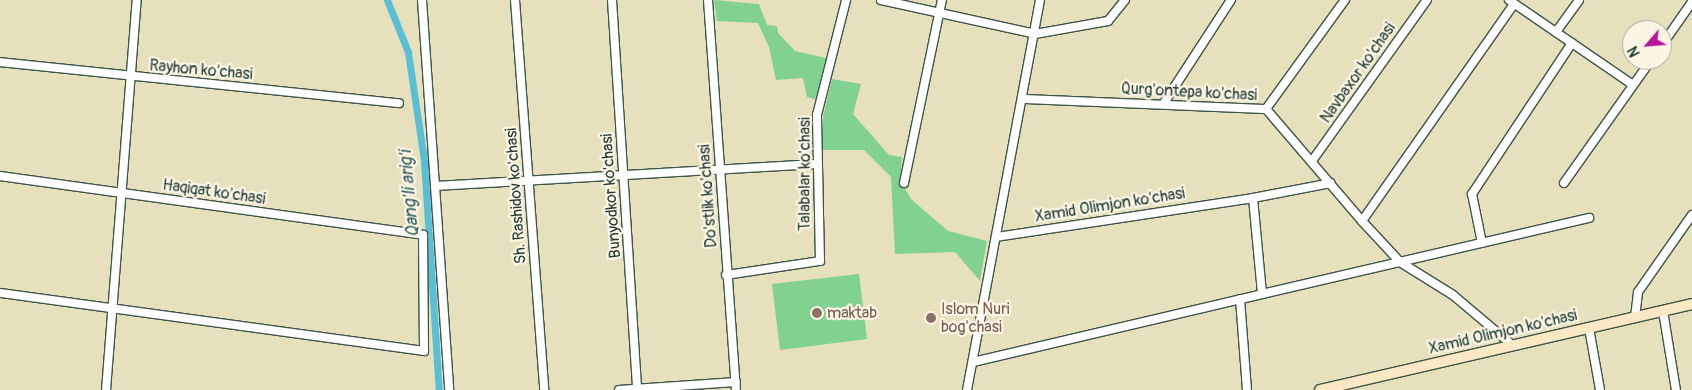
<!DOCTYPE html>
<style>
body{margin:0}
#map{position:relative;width:1692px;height:390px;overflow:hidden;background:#e7e0bc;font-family:Pangolin,sans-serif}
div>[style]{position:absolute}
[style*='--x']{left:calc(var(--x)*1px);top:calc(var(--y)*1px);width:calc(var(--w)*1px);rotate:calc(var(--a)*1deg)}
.green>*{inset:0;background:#81d191}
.canal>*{height:7px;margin:-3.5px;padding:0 3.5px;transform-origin:3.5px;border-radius:3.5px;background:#59bfd7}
.roads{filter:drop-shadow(1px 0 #3d5548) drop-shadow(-1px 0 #3d5548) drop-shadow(0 1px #3d5548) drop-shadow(0 -1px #3d5548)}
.minor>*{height:8px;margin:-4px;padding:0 4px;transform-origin:4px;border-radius:4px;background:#fff}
.secondary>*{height:10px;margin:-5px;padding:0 5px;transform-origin:5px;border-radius:5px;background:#fae7c3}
.dots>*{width:14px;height:14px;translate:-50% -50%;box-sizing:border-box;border:2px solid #fcf5e5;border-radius:50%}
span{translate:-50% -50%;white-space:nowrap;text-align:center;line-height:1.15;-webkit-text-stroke:4.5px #fcf5e5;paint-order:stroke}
.street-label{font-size:16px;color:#1f3d34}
.education-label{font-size:16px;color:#785e54}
.left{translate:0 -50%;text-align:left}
.water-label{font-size:18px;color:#2e5e5d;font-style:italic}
.north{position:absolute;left:1622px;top:20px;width:50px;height:50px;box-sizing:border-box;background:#fcf5e5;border:1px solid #a4ab9e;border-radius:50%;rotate:243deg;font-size:14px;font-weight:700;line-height:20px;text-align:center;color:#1f3d34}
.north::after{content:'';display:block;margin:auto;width:18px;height:22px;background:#b5179e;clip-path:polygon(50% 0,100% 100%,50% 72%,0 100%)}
</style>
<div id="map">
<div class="green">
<div style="clip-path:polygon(714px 0,759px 4px,767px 25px,777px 26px,778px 33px,795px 51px,830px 59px,817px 100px,807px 97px,803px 78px,776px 80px,769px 47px,758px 23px,717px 21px)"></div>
<div style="clip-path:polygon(832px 79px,861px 84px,853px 114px,889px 155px,902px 157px,900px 180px,911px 199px,948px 231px,987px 241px,980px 281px,955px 252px,895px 254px,891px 177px,864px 150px,822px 150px,823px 117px)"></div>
<div style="clip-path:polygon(859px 274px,867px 339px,780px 350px,772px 284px)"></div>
</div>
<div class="canal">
<div style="--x:387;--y:0;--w:56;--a:68"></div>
<div style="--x:408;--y:52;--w:110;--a:81.6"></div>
<div style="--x:424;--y:161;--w:229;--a:86.3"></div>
</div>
<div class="roads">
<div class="minor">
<div style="--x:422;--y:0;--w:391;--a:86"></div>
<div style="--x:515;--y:0;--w:391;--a:85.7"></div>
<div style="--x:612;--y:0;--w:391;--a:86.3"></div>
<div style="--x:708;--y:0;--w:391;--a:85.9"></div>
<div style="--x:881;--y:0;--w:158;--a:12.4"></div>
<div style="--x:1035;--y:34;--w:74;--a:-10.1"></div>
<div style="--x:1108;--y:21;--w:27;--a:-51"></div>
<div style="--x:1509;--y:0;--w:150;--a:34.4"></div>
<div style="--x:1556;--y:32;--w:39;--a:-54"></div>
<div style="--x:1662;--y:45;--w:52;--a:-55.1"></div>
<div style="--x:0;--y:62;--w:401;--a:5.9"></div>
<div style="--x:1023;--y:99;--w:243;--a:2.4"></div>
<div style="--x:1266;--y:109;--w:148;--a:49.4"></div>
<div style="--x:1164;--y:103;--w:123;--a:-57"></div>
<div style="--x:1266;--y:109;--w:135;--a:-54.1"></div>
<div style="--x:1312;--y:161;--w:198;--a:-54.5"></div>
<div style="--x:0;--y:176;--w:427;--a:7.9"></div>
<div style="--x:423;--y:235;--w:116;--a:89.5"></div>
<div style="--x:424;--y:351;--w:428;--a:-172.2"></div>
<div style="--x:904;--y:183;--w:187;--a:-78.3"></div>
<div style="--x:1564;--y:183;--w:151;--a:-54.7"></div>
<div style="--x:435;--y:186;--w:382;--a:-3.3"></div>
<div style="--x:1253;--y:198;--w:79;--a:-10.9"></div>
<div style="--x:996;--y:237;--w:260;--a:-8.6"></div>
<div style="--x:1253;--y:198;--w:96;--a:84.6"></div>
<div style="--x:1262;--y:294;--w:336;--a:-13.1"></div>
<div style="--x:1482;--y:243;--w:50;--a:-101.5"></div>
<div style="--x:1472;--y:194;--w:181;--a:-56.5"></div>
<div style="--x:726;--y:275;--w:95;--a:-8.5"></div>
<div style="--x:820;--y:261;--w:146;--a:-91.2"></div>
<div style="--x:817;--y:115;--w:119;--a:-75.8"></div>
<div style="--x:1240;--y:299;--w:91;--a:85.6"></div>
<div style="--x:1663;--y:311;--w:80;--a:80.7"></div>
<div style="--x:1635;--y:317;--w:25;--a:-83"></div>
<div style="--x:1638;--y:292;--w:94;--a:-55"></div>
<div style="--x:1589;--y:328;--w:63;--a:79.9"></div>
<div style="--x:1511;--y:344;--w:76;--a:-139.8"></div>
<div style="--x:1453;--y:295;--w:62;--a:-148.1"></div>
<div style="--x:1400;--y:262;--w:56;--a:-132.8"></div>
<div style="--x:1362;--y:221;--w:265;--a:-55"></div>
<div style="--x:973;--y:362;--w:297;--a:-13.2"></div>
<div style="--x:106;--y:390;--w:391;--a:-85.5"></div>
<div style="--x:619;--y:390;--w:117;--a:-3.9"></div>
<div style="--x:967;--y:390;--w:397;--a:-79.4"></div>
</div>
<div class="secondary">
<div style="--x:1320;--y:390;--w:382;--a:-13"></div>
</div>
</div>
<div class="dots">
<div style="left:817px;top:313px;background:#8d6e63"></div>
<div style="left:931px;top:318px;background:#8d6e63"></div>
</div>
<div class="street-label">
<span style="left:201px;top:70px;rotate:5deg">Rayhon ko'chasi</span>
<span style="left:1358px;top:73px;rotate:-55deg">Navbaxor ko'chasi</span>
<span style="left:1189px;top:92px;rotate:3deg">Qurg'ontepa ko'chasi</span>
<span style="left:805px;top:174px;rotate:-90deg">Talabalar ko'chasi</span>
<span style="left:214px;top:192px;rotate:8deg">Haqiqat ko'chasi</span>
<span style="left:516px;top:196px;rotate:-94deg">Sh. Rashidov ko'chasi</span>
<span style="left:611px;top:196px;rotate:-94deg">Bunyodkor ko'chasi</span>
<span style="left:708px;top:196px;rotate:-94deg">Do'stlik ko'chasi</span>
<span style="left:1110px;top:205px;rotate:-9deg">Xamid Olimjon ko'chasi</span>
<span style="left:1503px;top:332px;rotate:-13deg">Xamid Olimjon ko'chasi</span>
</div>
<div class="education-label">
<span class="left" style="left:941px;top:318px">Islom Nuri<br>bog'chasi</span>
<span class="left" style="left:827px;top:313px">maktab</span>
</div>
<div class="water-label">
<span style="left:410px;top:194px;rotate:-95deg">Qang'li arig'i</span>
</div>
<div class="north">N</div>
</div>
